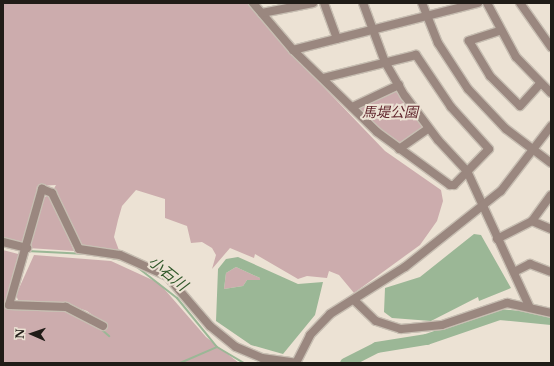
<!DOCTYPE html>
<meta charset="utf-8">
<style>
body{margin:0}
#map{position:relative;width:554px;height:366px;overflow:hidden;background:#ece2d4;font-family:"Libre Baskerville","Noto Sans JP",serif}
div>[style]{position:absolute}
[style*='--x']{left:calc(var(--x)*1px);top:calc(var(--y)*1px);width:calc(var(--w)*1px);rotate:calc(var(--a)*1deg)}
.green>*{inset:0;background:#ccacad}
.water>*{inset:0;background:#9bb796}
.stream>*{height:2px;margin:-1px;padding:0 1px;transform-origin:1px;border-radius:1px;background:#9bb796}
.river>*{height:11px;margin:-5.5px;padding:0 5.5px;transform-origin:5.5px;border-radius:5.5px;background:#9bb796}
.roads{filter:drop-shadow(1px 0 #c7beb2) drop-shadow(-1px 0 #c7beb2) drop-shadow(0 1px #c7beb2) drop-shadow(0 -1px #c7beb2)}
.minor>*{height:8px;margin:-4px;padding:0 4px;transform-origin:4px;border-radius:4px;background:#9a877f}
span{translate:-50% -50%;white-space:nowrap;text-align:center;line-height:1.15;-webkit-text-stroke:4px #ece2d4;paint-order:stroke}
.park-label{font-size:14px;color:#61262d;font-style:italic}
.water-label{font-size:15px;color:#2f5729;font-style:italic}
.frame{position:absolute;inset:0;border:4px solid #201c17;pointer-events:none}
.north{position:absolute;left:12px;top:314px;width:40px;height:40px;-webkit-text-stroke:3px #ece2d4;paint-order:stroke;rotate:272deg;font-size:11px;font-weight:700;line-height:16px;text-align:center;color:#201c17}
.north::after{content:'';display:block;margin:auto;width:14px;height:18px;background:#201c17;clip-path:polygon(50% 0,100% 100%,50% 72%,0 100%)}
</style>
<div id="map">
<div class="green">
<div style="clip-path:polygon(3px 3px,250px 3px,292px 54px,385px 151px,441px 190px,443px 201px,437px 221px,420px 245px,354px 293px,339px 275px,329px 271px,327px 278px,307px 276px,298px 279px,255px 254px,254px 258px,230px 248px,212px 269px,216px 255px,212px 248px,202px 242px,191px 243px,187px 226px,165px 218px,165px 199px,136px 190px,122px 206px,118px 220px,114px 237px,120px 253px,77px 245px,72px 225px,52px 192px,56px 185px,37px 186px,35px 207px,25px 242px,3px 239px)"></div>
<div style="clip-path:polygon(397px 87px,423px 128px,396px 145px,360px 109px,361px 105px)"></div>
<div style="clip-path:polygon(48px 195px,52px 198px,74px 251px,28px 248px,44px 198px)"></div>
<div style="clip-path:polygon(3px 250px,22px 255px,5px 309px,67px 312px,101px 330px,105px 324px,87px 311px,67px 304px,18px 300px,16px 295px,34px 255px,111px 261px,159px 283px,206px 337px,239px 363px,3px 363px)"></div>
<div style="clip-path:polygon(236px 267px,260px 278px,260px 280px,247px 280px,243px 286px,224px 289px,226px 273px)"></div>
</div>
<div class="water">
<div style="clip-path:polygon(474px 234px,481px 235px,511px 288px,479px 301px,478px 297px,431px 321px,392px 318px,384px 312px,385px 288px,420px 277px)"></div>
<div style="clip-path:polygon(evenodd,238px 257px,298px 284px,323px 282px,315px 315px,283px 354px,251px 345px,216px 321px,218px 269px,226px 259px,238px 257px,236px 267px,260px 278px,260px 280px,247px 280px,243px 286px,224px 289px,226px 273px,236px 267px)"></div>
</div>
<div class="stream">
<div style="--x:27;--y:251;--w:60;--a:2.9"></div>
<div style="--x:111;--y:258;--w:11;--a:10"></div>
<div style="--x:137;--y:267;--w:51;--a:37.8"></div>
<div style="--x:177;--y:298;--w:63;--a:50.8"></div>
<div style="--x:217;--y:347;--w:31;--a:31"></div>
<div style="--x:101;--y:329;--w:11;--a:41"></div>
<div style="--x:180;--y:363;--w:40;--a:-23.4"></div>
</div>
<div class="river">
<div style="--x:345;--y:363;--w:35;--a:-27"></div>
<div style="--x:376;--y:347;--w:51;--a:-9.1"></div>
<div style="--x:426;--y:339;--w:77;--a:-18.9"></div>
<div style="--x:499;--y:314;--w:52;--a:5.5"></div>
</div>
<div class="roads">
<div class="minor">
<div style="--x:253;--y:3;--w:62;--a:49.6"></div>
<div style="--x:293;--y:50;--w:117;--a:44.3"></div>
<div style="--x:377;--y:132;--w:90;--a:36"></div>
<div style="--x:450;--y:185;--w:4;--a:0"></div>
<div style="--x:454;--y:185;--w:50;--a:-45.8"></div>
<div style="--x:489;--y:149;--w:57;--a:-132.1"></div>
<div style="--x:451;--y:107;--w:63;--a:-123.9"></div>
<div style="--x:416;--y:55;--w:96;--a:166.1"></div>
<div style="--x:324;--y:3;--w:38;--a:70"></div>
<div style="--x:363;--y:3;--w:63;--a:69.6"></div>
<div style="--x:385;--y:62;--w:39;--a:60"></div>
<div style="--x:405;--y:96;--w:55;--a:53.1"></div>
<div style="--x:438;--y:140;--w:42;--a:46.9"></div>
<div style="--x:467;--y:171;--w:149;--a:65.3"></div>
<div style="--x:422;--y:3;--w:43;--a:68.2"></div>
<div style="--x:438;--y:43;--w:55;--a:56.9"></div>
<div style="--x:468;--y:89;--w:55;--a:46.5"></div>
<div style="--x:506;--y:129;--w:56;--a:37.1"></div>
<div style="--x:487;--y:3;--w:61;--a:61.8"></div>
<div style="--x:516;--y:57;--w:50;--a:45.8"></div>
<div style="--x:520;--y:3;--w:54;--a:54.8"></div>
<div style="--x:262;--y:13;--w:52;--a:-11.1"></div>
<div style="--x:499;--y:31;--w:32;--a:162"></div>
<div style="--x:469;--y:41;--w:41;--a:59"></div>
<div style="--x:490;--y:76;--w:42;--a:45"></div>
<div style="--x:520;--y:106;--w:30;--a:-48"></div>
<div style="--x:293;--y:50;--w:191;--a:-14.3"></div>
<div style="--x:352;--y:107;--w:52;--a:-25.1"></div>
<div style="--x:399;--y:149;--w:35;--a:-35"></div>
<div style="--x:532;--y:221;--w:21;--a:23"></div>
<div style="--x:497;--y:239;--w:39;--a:-27"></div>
<div style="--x:532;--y:221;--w:32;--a:-54"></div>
<div style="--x:3;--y:242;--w:25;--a:14"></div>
<div style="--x:514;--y:272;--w:18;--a:-27"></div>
<div style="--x:530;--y:264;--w:22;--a:21"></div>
<div style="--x:354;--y:300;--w:30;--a:44"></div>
<div style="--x:376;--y:321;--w:26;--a:18"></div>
<div style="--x:401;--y:329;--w:41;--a:-5.6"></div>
<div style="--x:442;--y:325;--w:69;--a:-18.7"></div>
<div style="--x:507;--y:303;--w:45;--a:12.8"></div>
<div style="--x:103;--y:326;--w:42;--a:-152.8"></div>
<div style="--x:66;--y:307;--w:57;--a:-178"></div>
<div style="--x:9;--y:305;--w:121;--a:-74.1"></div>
<div style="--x:42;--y:189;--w:11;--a:22"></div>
<div style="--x:52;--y:193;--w:62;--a:64.3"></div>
<div style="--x:79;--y:249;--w:41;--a:8.3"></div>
<div style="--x:120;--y:255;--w:51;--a:24.1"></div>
<div style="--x:167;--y:276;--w:66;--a:49.3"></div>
<div style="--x:210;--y:326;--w:33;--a:39"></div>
<div style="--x:236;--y:347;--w:28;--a:23"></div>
<div style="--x:262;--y:358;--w:34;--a:8"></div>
<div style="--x:296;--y:363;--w:31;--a:-63"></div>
<div style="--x:310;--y:335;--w:29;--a:-46"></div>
<div style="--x:330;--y:314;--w:89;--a:-32.1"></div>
<div style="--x:405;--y:267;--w:122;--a:-38.4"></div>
<div style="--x:501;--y:191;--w:82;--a:-52.4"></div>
</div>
</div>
<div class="park-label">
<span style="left:390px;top:112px">馬堤公園</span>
</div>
<div class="water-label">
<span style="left:168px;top:273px;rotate:39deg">小石川</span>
</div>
<div class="frame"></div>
<div class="north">N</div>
</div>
